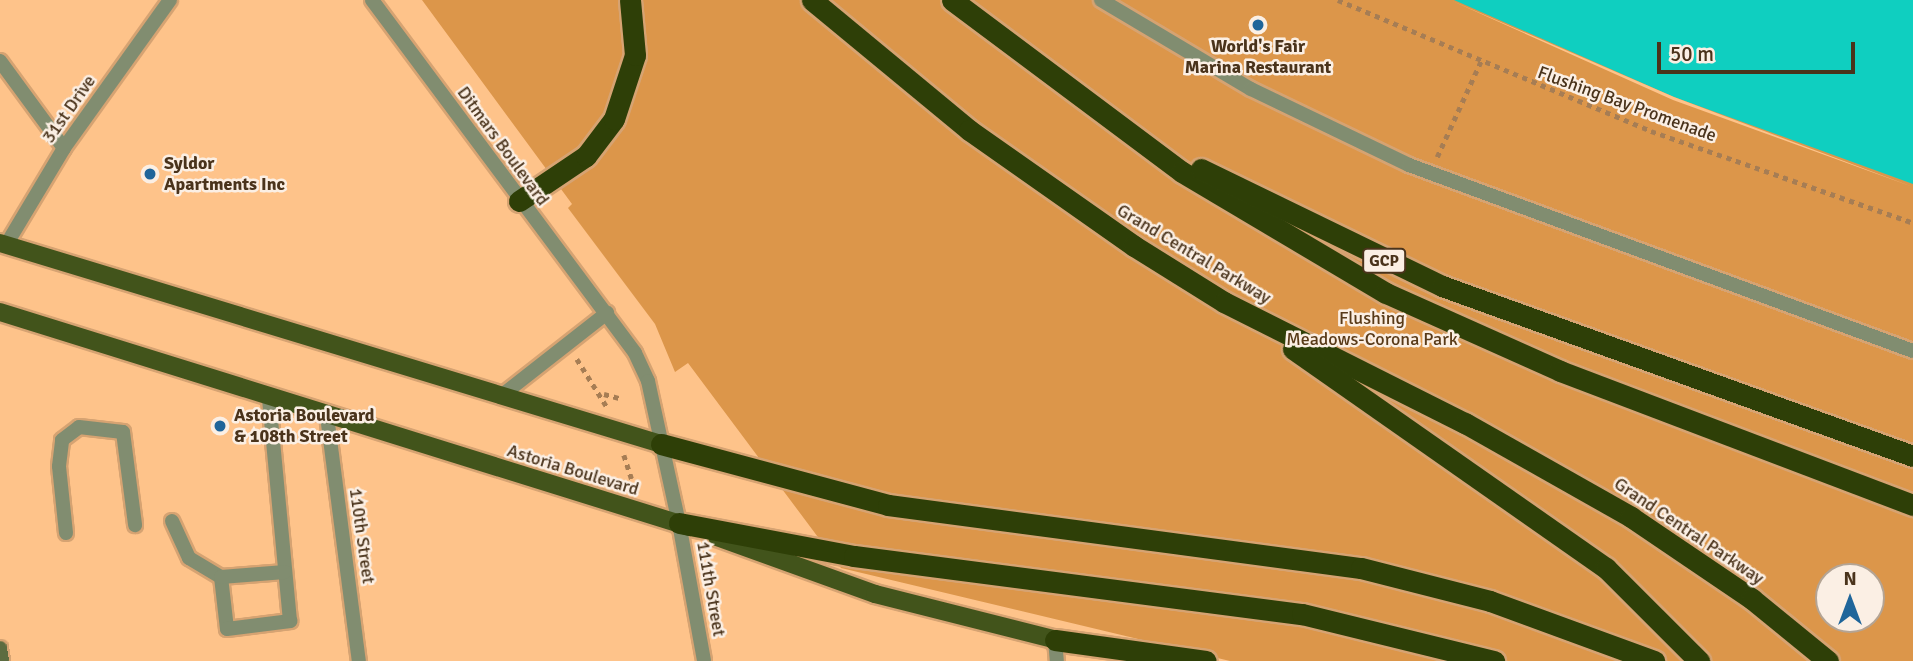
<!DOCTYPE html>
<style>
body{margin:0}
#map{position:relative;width:1913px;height:661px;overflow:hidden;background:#fec38a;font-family:Signika,sans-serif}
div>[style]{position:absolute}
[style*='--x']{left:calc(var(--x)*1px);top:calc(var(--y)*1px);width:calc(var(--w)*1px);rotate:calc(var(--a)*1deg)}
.green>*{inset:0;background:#dc964a}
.water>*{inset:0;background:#0fcfc0}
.pier>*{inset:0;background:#fec38a}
.path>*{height:4.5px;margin-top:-2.25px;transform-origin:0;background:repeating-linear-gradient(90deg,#a67d54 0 5px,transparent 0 10px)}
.roads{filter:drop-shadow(2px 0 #d6a372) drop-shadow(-2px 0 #d6a372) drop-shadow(0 2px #d6a372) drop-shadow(0 -2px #d6a372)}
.service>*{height:14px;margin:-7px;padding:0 7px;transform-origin:7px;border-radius:7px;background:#818d70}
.minor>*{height:14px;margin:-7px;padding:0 7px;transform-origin:7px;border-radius:7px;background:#818d70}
.tertiary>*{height:14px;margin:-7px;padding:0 7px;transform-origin:7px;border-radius:7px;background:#818d70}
.secondary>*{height:14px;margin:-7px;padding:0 7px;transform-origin:7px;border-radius:7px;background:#5c6c40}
.primary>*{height:18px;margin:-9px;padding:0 9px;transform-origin:9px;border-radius:9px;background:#42541b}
.motorway>*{height:21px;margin:-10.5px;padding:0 10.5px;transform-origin:10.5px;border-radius:10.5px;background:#2e3f07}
.dots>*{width:19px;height:19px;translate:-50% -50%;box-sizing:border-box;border:4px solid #fbefe4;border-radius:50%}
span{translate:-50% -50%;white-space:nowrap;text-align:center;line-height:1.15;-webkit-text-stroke:5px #fbefe4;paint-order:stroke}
.shield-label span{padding:2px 5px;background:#fbefe4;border:2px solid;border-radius:5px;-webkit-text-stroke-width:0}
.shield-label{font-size:16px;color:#4a331b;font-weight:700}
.poi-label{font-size:18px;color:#4a331b;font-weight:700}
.left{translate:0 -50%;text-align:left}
.street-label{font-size:18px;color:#4a331b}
.park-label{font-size:18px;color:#593a18}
.north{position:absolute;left:1815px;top:563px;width:70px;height:70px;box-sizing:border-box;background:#fbefe4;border:2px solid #b4a494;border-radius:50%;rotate:0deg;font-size:19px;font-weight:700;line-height:28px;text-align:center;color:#4a331b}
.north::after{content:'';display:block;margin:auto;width:24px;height:32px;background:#1f659a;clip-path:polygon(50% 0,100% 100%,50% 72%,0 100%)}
.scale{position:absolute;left:1657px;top:42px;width:198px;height:32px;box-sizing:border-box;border:4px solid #4a331b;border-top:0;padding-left:9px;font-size:21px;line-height:24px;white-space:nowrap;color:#4a331b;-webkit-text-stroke:5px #fbefe4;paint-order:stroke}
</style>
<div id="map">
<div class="green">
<div style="clip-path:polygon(evenodd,422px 0,1657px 0,1913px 130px,1913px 661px,1230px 661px,841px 568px,688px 363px,675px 372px,655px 324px,568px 208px,572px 204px,422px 0,1829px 577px,1871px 577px,1871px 619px,1829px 619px,1829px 577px)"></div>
</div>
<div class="water">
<div style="clip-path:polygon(1454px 0,1913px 0,1913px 184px,1674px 97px)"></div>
</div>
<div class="pier">
<div style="clip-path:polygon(1450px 0,1674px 97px,1913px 187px,1673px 100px)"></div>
</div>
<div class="path">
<div style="--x:1338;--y:0;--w:339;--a:22.7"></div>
<div style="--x:1651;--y:131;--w:278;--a:19.3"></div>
<div style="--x:1437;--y:157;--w:106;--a:-65.4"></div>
<div style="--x:577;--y:359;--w:57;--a:58"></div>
<div style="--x:604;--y:394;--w:16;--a:15"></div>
<div style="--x:624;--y:455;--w:25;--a:72"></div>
</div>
<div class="roads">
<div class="service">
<div style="--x:1101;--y:0;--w:174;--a:30.7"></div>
<div style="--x:1251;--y:89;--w:175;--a:25.7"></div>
<div style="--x:1409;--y:165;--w:537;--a:20.26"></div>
<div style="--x:172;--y:521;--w:41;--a:65.3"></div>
<div style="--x:189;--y:558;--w:37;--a:31"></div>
<div style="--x:221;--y:577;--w:52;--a:83.4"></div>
<div style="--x:227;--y:629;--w:64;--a:-7.2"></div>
<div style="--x:290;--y:621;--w:224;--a:-95.4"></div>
<div style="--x:66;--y:533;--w:67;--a:-96"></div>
<div style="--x:59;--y:466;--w:26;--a:-83"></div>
<div style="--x:62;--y:440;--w:21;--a:-37"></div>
<div style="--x:79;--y:427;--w:44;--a:6.5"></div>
<div style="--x:123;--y:432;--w:94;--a:82.6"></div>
<div style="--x:221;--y:577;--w:64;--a:-4.5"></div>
</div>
<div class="minor">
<div style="--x:0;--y:61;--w:108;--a:53.7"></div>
<div style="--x:501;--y:396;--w:135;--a:-38.1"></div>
<div style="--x:327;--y:416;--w:247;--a:82.6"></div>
<div style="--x:679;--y:523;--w:140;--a:79.7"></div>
<div style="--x:1055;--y:640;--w:21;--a:85"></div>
</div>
<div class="tertiary">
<div style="--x:372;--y:0;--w:440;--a:53.3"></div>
<div style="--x:635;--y:353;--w:31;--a:65"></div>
<div style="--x:648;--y:381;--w:145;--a:77.7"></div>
<div style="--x:6;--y:245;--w:113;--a:-59.1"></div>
<div style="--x:64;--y:148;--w:182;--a:-54.4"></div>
</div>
<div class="secondary">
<div style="--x:0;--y:648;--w:13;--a:81"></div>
</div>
<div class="primary">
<div style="--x:0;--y:243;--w:691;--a:16.91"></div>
<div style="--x:0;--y:312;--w:723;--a:17.31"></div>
<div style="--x:717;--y:537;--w:168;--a:19.8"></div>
<div style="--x:875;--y:594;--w:199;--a:14.2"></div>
</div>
<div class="motorway">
<div style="--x:812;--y:0;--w:204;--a:39.6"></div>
<div style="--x:969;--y:130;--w:202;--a:35.1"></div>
<div style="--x:1134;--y:246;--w:106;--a:31.9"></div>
<div style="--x:1224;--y:302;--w:270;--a:26.7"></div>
<div style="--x:1465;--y:423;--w:191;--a:29.5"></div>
<div style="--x:1631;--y:517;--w:146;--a:34.1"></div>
<div style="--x:1752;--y:599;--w:98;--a:39.2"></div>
<div style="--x:952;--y:0;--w:287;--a:36.8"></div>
<div style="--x:1182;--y:172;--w:237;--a:30.7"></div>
<div style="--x:1386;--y:293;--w:191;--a:24.1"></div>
<div style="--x:1560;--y:371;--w:378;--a:20.8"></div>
<div style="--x:1201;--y:169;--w:268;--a:25.9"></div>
<div style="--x:1442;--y:286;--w:501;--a:19.85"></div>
<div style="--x:519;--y:201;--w:81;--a:-33.9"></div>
<div style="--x:586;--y:156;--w:46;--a:-52.9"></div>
<div style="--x:614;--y:119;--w:67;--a:-71.8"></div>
<div style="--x:635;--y:55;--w:55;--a:-95.2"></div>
<div style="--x:1293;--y:349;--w:382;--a:35"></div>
<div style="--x:1606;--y:568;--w:132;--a:45"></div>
<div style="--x:661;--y:444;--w:235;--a:15"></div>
<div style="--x:888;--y:505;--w:477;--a:7.6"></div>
<div style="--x:1361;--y:568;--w:133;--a:14.3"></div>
<div style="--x:1490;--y:601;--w:175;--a:20.1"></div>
<div style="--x:679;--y:523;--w:178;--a:10.7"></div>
<div style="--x:854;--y:556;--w:452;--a:7.4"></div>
<div style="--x:1302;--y:614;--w:198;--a:13.8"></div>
<div style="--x:1055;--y:640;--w:152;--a:7.9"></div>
</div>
</div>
<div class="dots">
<div style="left:1258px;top:25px;background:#1f659a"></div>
<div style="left:150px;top:174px;background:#1f659a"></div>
<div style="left:220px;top:426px;background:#1f659a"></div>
</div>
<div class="shield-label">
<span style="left:1384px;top:261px">GCP</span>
</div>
<div class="poi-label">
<span style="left:1258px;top:57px">World's Fair<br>Marina Restaurant</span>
<span class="left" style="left:164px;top:174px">Syldor<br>Apartments Inc</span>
<span class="left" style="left:234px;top:426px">Astoria Boulevard<br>&amp; 108th Street</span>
</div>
<div class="street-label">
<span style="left:1627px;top:104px;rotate:20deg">Flushing Bay Promenade</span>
<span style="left:69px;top:109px;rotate:-55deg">31st Drive</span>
<span style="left:503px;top:146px;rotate:54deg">Ditmars Boulevard</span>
<span style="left:1194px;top:254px;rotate:31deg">Grand Central Parkway</span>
<span style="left:573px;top:470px;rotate:17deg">Astoria Boulevard</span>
<span style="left:1689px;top:531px;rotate:34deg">Grand Central Parkway</span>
<span style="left:362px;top:536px;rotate:82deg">110th Street</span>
<span style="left:711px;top:589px;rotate:80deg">111th Street</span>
</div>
<div class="park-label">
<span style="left:1372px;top:329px">Flushing<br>Meadows-Corona Park</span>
</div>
<div class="north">N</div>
<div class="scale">50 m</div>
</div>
